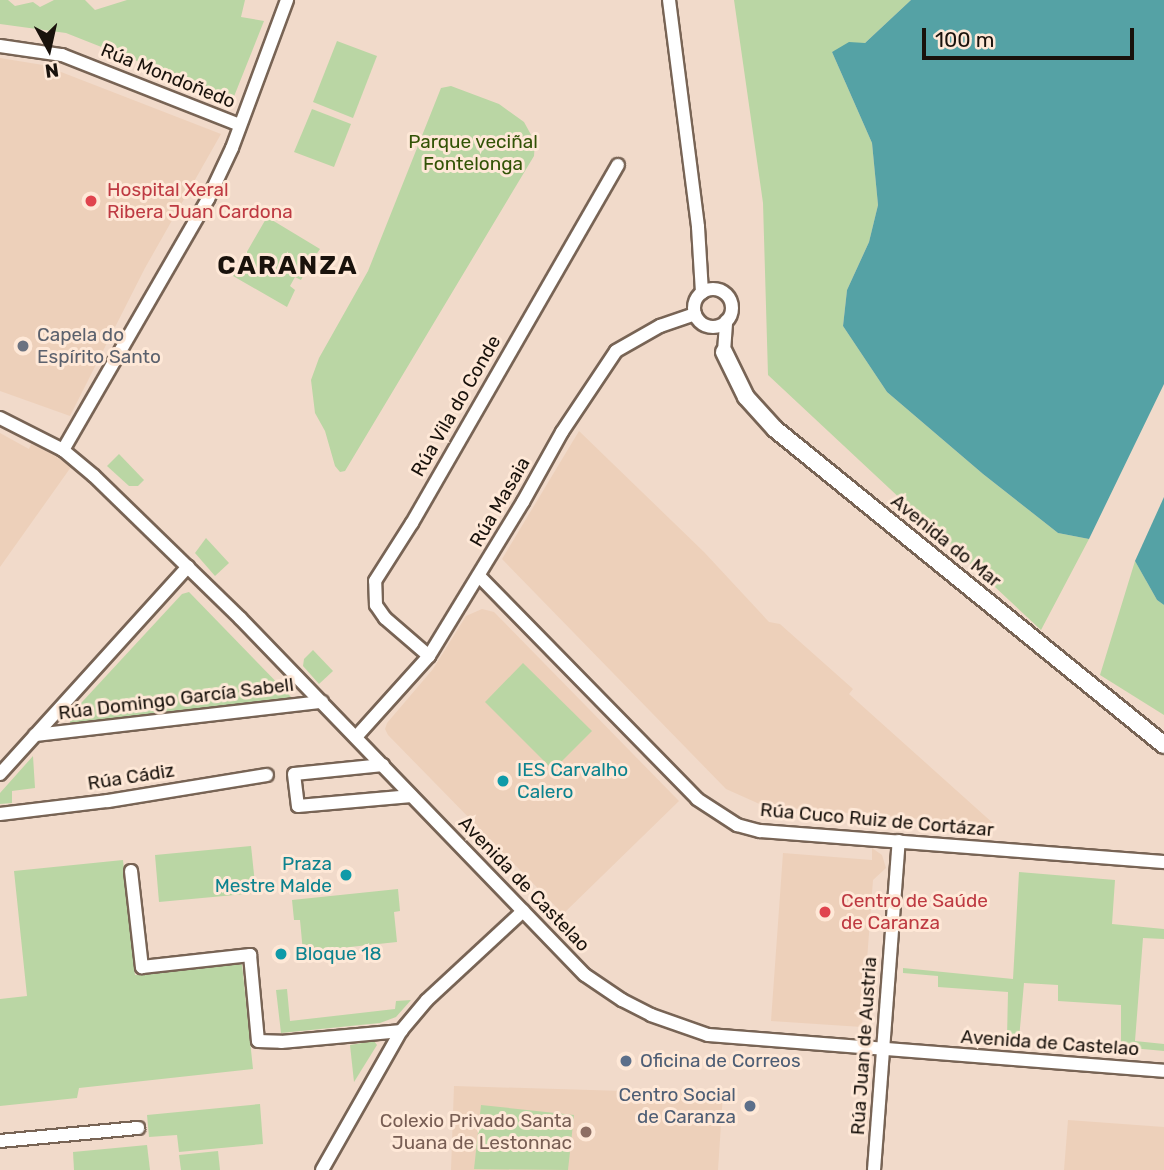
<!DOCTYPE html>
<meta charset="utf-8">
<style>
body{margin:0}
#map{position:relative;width:1164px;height:1170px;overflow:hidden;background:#f1daca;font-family:Rubik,sans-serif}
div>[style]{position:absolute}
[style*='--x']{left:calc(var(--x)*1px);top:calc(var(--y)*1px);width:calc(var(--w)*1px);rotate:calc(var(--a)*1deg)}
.built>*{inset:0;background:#edd0ba}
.green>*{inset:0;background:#bad6a4}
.water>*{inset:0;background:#55a2a5}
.roads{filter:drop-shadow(2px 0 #786455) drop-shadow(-2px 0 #786455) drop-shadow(0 2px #786455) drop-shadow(0 -2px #786455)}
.street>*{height:12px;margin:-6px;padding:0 6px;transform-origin:6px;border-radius:6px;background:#fff}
.street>.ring{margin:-6px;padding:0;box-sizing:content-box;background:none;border:12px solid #fff;border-radius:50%}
.secondary>*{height:16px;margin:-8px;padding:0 8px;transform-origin:8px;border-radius:8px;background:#fff}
.dots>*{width:19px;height:19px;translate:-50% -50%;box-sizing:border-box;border:4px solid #fee8d7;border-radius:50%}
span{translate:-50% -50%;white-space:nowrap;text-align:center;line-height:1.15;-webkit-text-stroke:6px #fee8d7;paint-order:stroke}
.street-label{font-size:19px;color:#19120c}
.park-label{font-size:19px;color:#325306}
.health-label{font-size:19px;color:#be3a42}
.left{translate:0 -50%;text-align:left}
.worship-label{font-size:19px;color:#5b616d}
.culture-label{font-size:19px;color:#0d838f}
.right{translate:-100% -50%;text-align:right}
.service-label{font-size:19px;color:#4e5e75}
.education-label{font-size:19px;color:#785e54}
.district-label{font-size:26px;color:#19120c;font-weight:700;letter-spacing:2px}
.north{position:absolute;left:14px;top:14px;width:70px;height:70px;-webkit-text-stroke:5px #fee8d7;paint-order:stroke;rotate:172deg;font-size:19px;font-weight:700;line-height:28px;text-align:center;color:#19120c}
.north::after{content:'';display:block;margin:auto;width:24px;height:32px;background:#19120c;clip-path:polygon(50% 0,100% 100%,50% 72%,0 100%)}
.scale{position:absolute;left:922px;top:28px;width:212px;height:32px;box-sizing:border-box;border:4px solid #19120c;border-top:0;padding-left:9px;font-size:21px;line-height:24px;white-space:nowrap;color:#19120c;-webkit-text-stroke:5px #fee8d7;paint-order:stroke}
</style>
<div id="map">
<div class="built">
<div style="clip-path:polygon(0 58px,43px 65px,221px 134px,145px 268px,70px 416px,0 391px)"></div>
<div style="clip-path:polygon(579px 431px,704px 552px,769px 622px,780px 624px,853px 689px,849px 694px,995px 825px,764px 806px,726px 789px,502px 559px)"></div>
<div style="clip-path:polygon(0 433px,29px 449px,31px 444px,54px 455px,71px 467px,0 567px)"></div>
<div style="clip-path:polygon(482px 609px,494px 612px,679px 801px,563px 914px,388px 735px,385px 729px,387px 723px,433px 669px,466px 616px)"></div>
<div style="clip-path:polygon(872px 848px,882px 855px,886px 868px,873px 880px,862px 1027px,771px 1021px,783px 853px,872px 860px)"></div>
<div style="clip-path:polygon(454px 1086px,723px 1094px,718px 1170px,451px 1170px)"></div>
<div style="clip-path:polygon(1068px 1120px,1164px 1127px,1164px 1170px,1064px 1170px)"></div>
</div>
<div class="green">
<div style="clip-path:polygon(0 0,8px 0,15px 6px,33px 2px,40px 7px,54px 0,85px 0,95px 10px,127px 0,245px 0,241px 17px,264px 21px,233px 99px,66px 33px,0 24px)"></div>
<div style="clip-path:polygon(734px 0,911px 0,865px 43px,832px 52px,872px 143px,878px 205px,869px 242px,847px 290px,843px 326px,887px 392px,983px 474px,1058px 533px,1089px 539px,1041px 630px,768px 375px,763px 203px)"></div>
<div style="clip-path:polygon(337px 41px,377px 56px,353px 118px,313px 102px)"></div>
<div style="clip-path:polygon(451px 86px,499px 104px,524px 122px,535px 142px,534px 156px,345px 471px,340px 472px,335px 466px,325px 431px,315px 413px,311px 380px,319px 358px,368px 271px,441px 88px)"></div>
<div style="clip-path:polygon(312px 109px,351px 124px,334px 167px,294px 152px)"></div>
<div style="clip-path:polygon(267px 217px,320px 249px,309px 265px,304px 263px,299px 271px,304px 274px,301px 280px,295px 277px,290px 286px,295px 290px,287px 307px,233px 276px)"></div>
<div style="clip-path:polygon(119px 454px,144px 480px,138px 486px,129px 486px,107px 466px)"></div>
<div style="clip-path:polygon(206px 538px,229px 563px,215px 576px,195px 553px)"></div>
<div style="clip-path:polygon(1135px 561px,1157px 600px,1164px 605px,1164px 715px,1100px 675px)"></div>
<div style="clip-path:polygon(189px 592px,292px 698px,70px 725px,70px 715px,182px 594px)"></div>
<div style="clip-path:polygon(313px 650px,333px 671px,319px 684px,303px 666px,304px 659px)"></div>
<div style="clip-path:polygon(523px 663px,592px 731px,553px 770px,485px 702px)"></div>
<div style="clip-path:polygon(33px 756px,35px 788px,12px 791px,12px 803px,0 804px,0 793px)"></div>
<div style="clip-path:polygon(251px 846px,256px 893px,159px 902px,155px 855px)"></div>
<div style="clip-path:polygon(123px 860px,135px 975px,242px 964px,253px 1069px,79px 1088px,77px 1098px,0 1106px,0 999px,27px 996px,14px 871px)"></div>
<div style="clip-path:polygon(1019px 872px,1115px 880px,1112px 924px,1164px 929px,1164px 939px,1143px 938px,1135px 1041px,1164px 1044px,1164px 1051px,1121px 1047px,1121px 1005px,1058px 1001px,1058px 985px,1024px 983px,1019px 1039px,1007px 1038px,1008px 992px,938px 987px,938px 976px,903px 973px,903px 968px,1013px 979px)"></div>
<div style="clip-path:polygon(398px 889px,400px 911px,394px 912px,397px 942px,303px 952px,300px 920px,294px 920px,292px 900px)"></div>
<div style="clip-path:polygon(287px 989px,290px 1021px,395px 1009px,396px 1001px,411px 1000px,396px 1017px,380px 1023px,281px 1033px,276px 990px)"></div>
<div style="clip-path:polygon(374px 1041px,377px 1045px,354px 1082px,350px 1045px)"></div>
<div style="clip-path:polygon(260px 1104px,263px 1144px,179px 1152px,177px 1135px,149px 1137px,147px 1115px)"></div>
<div style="clip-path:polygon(481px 1105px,574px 1115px,568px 1170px,474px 1169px)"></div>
<div style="clip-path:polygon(147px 1145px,150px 1170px,74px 1170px,73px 1152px)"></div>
<div style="clip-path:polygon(218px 1151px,220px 1170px,181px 1170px,179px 1155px)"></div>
</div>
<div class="water">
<div style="clip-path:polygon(911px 0,1164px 0,1164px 384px,1089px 539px,1058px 533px,983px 474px,887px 392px,843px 326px,847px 290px,869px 242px,878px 205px,872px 143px,832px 52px,849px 42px,865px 43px)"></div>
<div style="clip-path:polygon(1164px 497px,1164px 605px,1157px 600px,1135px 561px)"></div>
</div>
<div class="roads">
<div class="street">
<div style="--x:669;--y:0;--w:229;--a:82.7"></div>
<div style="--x:698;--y:227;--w:66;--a:86.5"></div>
<div style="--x:0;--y:46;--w:63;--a:8.3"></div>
<div style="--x:62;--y:55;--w:191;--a:21.5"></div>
<div class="ring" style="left:694px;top:289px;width:26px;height:26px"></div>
<div style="--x:724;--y:352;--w:31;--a:-86"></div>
<div style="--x:0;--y:418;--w:71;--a:26.9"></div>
<div style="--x:63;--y:450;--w:40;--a:40"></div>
<div style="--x:94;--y:476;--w:204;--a:44.2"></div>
<div style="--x:240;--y:618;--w:496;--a:46"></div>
<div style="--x:585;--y:975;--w:45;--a:34"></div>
<div style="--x:622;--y:1000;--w:33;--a:27"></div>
<div style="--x:651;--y:1015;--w:60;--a:19.3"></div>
<div style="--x:708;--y:1035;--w:457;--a:4.5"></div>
<div style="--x:63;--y:450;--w:290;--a:-60"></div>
<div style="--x:208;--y:199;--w:56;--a:-64.8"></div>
<div style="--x:232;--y:148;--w:158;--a:-69.6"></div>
<div style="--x:479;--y:576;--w:312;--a:45.6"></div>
<div style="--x:697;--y:799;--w:48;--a:33"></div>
<div style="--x:737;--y:825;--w:24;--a:15"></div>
<div style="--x:760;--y:831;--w:405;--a:4.4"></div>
<div style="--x:429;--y:656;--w:58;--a:-139.2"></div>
<div style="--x:385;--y:618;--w:16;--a:-125"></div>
<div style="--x:376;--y:605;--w:24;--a:-92"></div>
<div style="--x:375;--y:581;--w:69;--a:-57.5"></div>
<div style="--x:412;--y:523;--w:413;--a:-60.1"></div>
<div style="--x:35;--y:735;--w:289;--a:-6.6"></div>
<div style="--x:356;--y:737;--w:109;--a:-48"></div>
<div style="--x:429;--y:656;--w:180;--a:-58.6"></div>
<div style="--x:523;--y:502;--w:80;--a:-60.9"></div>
<div style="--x:562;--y:432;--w:97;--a:-56.3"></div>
<div style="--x:616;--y:351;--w:51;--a:-29.6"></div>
<div style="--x:660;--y:326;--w:37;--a:-19"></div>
<div style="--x:383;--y:765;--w:89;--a:174.2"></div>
<div style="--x:294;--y:774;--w:32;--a:83"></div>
<div style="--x:298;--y:806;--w:114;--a:-5"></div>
<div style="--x:0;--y:774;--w:280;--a:-47.8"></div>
<div style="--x:0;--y:814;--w:109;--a:-6.9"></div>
<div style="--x:108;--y:801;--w:161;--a:-9.3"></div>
<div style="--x:131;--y:871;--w:97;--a:83.5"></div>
<div style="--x:142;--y:967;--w:109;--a:-6.3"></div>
<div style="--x:250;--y:955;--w:86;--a:84.7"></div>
<div style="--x:258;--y:1041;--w:23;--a:2"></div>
<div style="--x:281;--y:1042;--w:121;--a:-5.2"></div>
<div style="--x:0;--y:1141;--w:139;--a:-5.4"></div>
<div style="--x:322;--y:1170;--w:160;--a:-60.4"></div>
<div style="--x:401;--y:1031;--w:40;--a:-50"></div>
<div style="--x:427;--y:1000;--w:131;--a:-42.8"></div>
<div style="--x:874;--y:1170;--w:330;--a:-85.7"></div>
</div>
<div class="secondary">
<div style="--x:724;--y:352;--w:50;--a:63.9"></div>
<div style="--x:746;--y:397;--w:43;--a:47.8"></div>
<div style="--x:775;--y:429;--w:501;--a:39.09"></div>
</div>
</div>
<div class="dots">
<div style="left:91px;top:201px;background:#e0444e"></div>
<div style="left:23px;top:346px;background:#6b7280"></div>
<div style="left:503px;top:781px;background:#0f9aa8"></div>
<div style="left:346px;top:875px;background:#0f9aa8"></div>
<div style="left:825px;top:912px;background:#e0444e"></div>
<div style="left:281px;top:954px;background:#0f9aa8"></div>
<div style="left:626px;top:1061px;background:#5c6f8a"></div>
<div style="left:750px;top:1106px;background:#5c6f8a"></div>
<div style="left:586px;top:1132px;background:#8d6e63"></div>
</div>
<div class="street-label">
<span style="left:168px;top:76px;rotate:22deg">Rúa Mondoñedo</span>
<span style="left:456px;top:406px;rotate:-60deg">Rúa Vila do Conde</span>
<span style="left:500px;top:502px;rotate:-60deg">Rúa Masaia</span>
<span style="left:946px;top:541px;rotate:39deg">Avenida do Mar</span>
<span style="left:176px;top:699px;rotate:-7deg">Rúa Domingo García Sabell</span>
<span style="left:131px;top:777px;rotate:-9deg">Rúa Cádiz</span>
<span style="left:877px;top:820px;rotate:5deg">Rúa Cuco Ruiz de Cortázar</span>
<span style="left:524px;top:884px;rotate:46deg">Avenida de Castelao</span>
<span style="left:1050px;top:1043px;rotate:4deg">Avenida de Castelao</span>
<span style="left:864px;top:1046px;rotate:-86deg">Rúa Juan de Austria</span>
</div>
<div class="park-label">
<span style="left:473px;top:153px">Parque veciñal<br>Fontelonga</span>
</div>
<div class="health-label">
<span class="left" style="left:107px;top:201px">Hospital Xeral<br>Ribera Juan Cardona</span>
<span class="left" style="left:841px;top:912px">Centro de Saúde<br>de Caranza</span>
</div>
<div class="worship-label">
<span class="left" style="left:37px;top:346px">Capela do<br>Espírito Santo</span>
</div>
<div class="culture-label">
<span class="left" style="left:517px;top:781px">IES Carvalho<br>Calero</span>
<span class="right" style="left:332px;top:875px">Praza<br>Mestre Malde</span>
<span class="left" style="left:295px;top:954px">Bloque 18</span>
</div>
<div class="service-label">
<span class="left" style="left:640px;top:1061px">Oficina de Correos</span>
<span class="right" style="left:736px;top:1106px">Centro Social<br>de Caranza</span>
</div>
<div class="education-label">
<span class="right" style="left:572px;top:1132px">Colexio Privado Santa<br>Juana de Lestonnac</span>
</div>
<div class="district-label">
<span style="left:288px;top:266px">CARANZA</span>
</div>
<div class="north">N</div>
<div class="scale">100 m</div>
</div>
